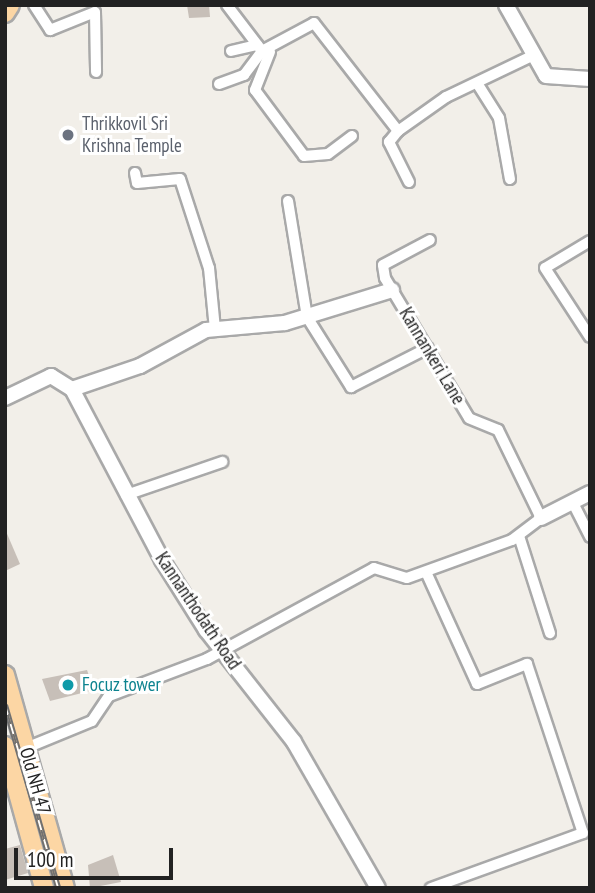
<!DOCTYPE html>
<style>
body{margin:0}
#map{position:relative;width:595px;height:893px;overflow:hidden;background:#f2efe9;font-family:"PT Sans Narrow",sans-serif}
div>[style]{position:absolute}
[style*='--x']{left:calc(var(--x)*1px);top:calc(var(--y)*1px);width:calc(var(--w)*1px);rotate:calc(var(--a)*1deg)}
.building>*{inset:0;background:#c7bfb8}
.roads{filter:drop-shadow(2px 0 #a9a9a9) drop-shadow(-2px 0 #a9a9a9) drop-shadow(0 2px #a9a9a9) drop-shadow(0 -2px #a9a9a9)}
.minor>*{height:10px;margin:-5px;padding:0 5px;transform-origin:5px;border-radius:5px;background:#fff}
.tertiary>*{height:14px;margin:-7px;padding:0 7px;transform-origin:7px;border-radius:7px;background:#fff}
.primary>*{height:18px;margin:-9px;padding:0 9px;transform-origin:9px;border-radius:9px;background:#fcd6a4}
.rail>*{height:6px;margin-top:-3px;transform-origin:0;background:repeating-linear-gradient(90deg,#fff 0 10px,#707070 0 20px);box-sizing:border-box;border-block:2px solid #707070}
.dots>*{width:19px;height:19px;translate:-50% -50%;box-sizing:border-box;border:4px solid #fff;border-radius:50%}
span{translate:-50% -50%;white-space:nowrap;text-align:center;line-height:1.15;-webkit-text-stroke:6px #fff;paint-order:stroke}
.worship-label{font-size:19px;color:#5b616d}
.left{translate:0 -50%;text-align:left}
.street-label{font-size:19px;color:#222}
.culture-label{font-size:19px;color:#0d838f}
.frame{position:absolute;inset:0;border:7px solid #222;pointer-events:none}
.scale{position:absolute;left:14px;top:848px;width:159px;height:32px;box-sizing:border-box;border:4px solid #222;border-top:0;padding-left:9px;font-size:21px;line-height:24px;white-space:nowrap;color:#222;-webkit-text-stroke:5px #fff;paint-order:stroke}
</style>
<div id="map">
<div class="building">
<div style="clip-path:polygon(187px 5px,209px 5px,210px 17px,189px 18px)"></div>
<div style="clip-path:polygon(5px 529px,20px 564px,5px 571px)"></div>
<div style="clip-path:polygon(87px 670px,94px 690px,50px 701px,42px 679px)"></div>
<div style="clip-path:polygon(20px 845px,28px 873px,5px 880px,5px 849px)"></div>
<div style="clip-path:polygon(113px 855px,121px 882px,90px 888px,88px 865px)"></div>
</div>
<div class="roads">
<div class="minor">
<div style="--x:34;--y:5;--w:30;--a:57"></div>
<div style="--x:50;--y:30;--w:48;--a:-21.8"></div>
<div style="--x:95;--y:12;--w:60;--a:89"></div>
<div style="--x:227;--y:5;--w:58;--a:52.7"></div>
<div style="--x:262;--y:51;--w:59;--a:-28.3"></div>
<div style="--x:314;--y:23;--w:137;--a:52.1"></div>
<div style="--x:231;--y:51;--w:27;--a:-13"></div>
<div style="--x:270;--y:52;--w:41;--a:111.5"></div>
<div style="--x:255;--y:90;--w:82;--a:53.4"></div>
<div style="--x:304;--y:156;--w:24;--a:-5"></div>
<div style="--x:328;--y:154;--w:30;--a:-37"></div>
<div style="--x:477;--y:83;--w:41;--a:57.8"></div>
<div style="--x:499;--y:118;--w:62;--a:79.8"></div>
<div style="--x:219;--y:84;--w:27;--a:-20"></div>
<div style="--x:244;--y:75;--w:30;--a:-53"></div>
<div style="--x:135;--y:173;--w:10;--a:79"></div>
<div style="--x:137;--y:183;--w:43;--a:-5.3"></div>
<div style="--x:180;--y:179;--w:94;--a:72"></div>
<div style="--x:209;--y:268;--w:61;--a:84.4"></div>
<div style="--x:409;--y:182;--w:45;--a:-116.6"></div>
<div style="--x:389;--y:142;--w:14;--a:-51"></div>
<div style="--x:398;--y:131;--w:59;--a:-35.3"></div>
<div style="--x:446;--y:97;--w:98;--a:-25.5"></div>
<div style="--x:288;--y:201;--w:118;--a:80.7"></div>
<div style="--x:307;--y:317;--w:83;--a:57.8"></div>
<div style="--x:351;--y:387;--w:86;--a:-26.9"></div>
<div style="--x:590;--y:241;--w:52;--a:149"></div>
<div style="--x:545;--y:268;--w:82;--a:56.9"></div>
<div style="--x:126;--y:495;--w:102;--a:-19"></div>
<div style="--x:573;--y:503;--w:38;--a:63"></div>
<div style="--x:519;--y:536;--w:102;--a:72.3"></div>
<div style="--x:426;--y:572;--w:123;--a:65.5"></div>
<div style="--x:477;--y:684;--w:54;--a:-21.8"></div>
<div style="--x:527;--y:664;--w:178;--a:71.7"></div>
<div style="--x:583;--y:833;--w:162;--a:160.1"></div>
<div style="--x:26;--y:748;--w:71;--a:-22.2"></div>
<div style="--x:92;--y:721;--w:30;--a:-56"></div>
<div style="--x:109;--y:696;--w:105;--a:-20.7"></div>
<div style="--x:207;--y:659;--w:190;--a:-28.6"></div>
<div style="--x:374;--y:568;--w:34;--a:17"></div>
<div style="--x:407;--y:578;--w:112;--a:-19.9"></div>
<div style="--x:512;--y:540;--w:36;--a:-37"></div>
<div style="--x:541;--y:518;--w:98;--a:-116"></div>
<div style="--x:498;--y:430;--w:31;--a:-158"></div>
<div style="--x:469;--y:418;--w:163;--a:-121"></div>
<div style="--x:385;--y:278;--w:13;--a:-99"></div>
<div style="--x:383;--y:265;--w:53;--a:-28"></div>
</div>
<div class="tertiary">
<div style="--x:506;--y:5;--w:81;--a:60.6"></div>
<div style="--x:546;--y:76;--w:44;--a:3.9"></div>
<div style="--x:72;--y:389;--w:72;--a:-18.7"></div>
<div style="--x:140;--y:366;--w:75;--a:-28.6"></div>
<div style="--x:206;--y:330;--w:79;--a:-5.1"></div>
<div style="--x:285;--y:323;--w:112;--a:-17.1"></div>
<div style="--x:5;--y:398;--w:51;--a:-25.6"></div>
<div style="--x:51;--y:376;--w:25;--a:32"></div>
<div style="--x:72;--y:389;--w:193;--a:62.2"></div>
<div style="--x:162;--y:560;--w:83;--a:57.8"></div>
<div style="--x:206;--y:630;--w:142;--a:51.8"></div>
<div style="--x:294;--y:742;--w:168;--a:60.1"></div>
<div style="--x:541;--y:518;--w:55;--a:-27"></div>
</div>
<div class="primary">
<div style="--x:5;--y:13;--w:9;--a:-58"></div>
<div style="--x:5;--y:675;--w:221;--a:74.3"></div>
<div style="--x:5;--y:746;--w:147;--a:74.6"></div>
</div>
</div>
<div class="rail">
<div style="--x:5;--y:705;--w:191;--a:73.8"></div>
</div>
<div class="dots">
<div style="left:68px;top:135px;background:#6b7280"></div>
<div style="left:68px;top:685px;background:#0f9aa8"></div>
</div>
<div class="worship-label">
<span class="left" style="left:82px;top:135px">Thrikkovil Sri<br>Krishna Temple</span>
</div>
<div class="street-label">
<span style="left:432px;top:356px;rotate:59deg">Kannankeri Lane</span>
<span style="left:198px;top:611px;rotate:56deg">Kannanthodath Road</span>
<span style="left:35px;top:781px;rotate:74deg">Old NH 47</span>
</div>
<div class="culture-label">
<span class="left" style="left:82px;top:685px">Focuz tower</span>
</div>
<div class="frame"></div>
<div class="scale">100 m</div>
</div>
